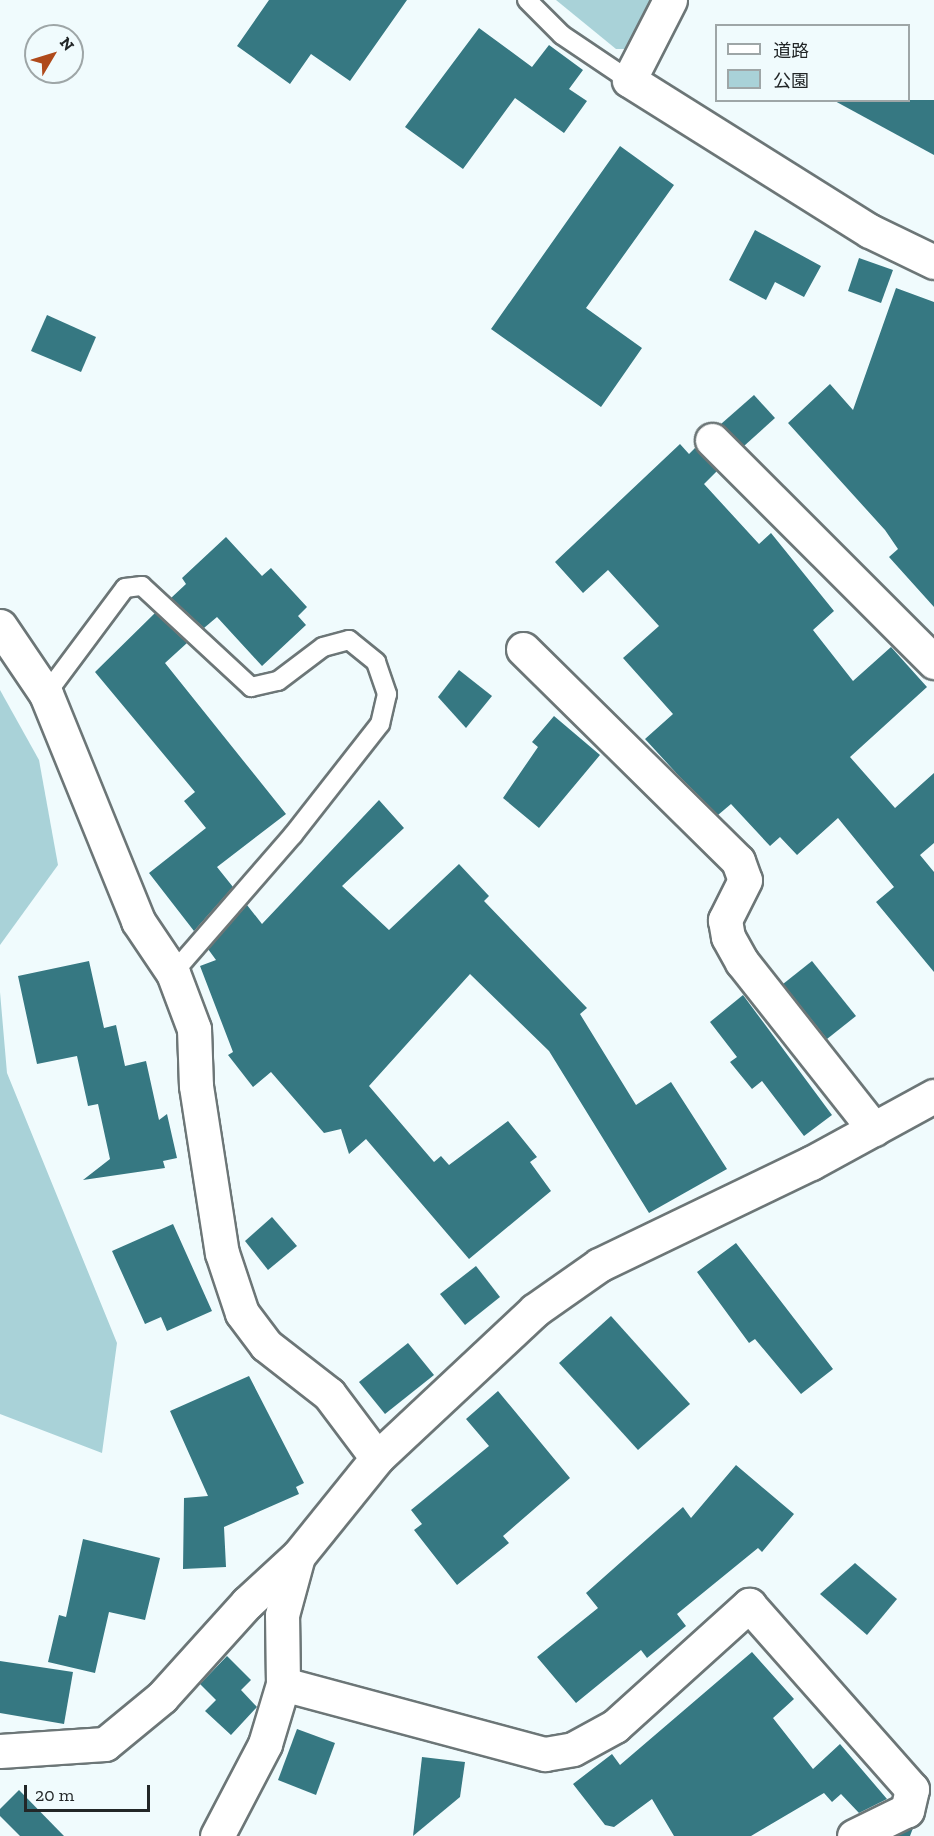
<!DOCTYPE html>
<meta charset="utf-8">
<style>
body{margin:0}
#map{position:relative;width:934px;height:1836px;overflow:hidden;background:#f0fbfd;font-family:"Zilla Slab","Noto Sans JP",serif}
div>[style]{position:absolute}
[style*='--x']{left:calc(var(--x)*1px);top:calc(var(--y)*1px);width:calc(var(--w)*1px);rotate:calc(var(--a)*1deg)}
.green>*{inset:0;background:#a9d2d8}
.building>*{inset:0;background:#367882}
.roads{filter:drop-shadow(2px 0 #6c7677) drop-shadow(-2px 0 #6c7677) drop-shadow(0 2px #6c7677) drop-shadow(0 -2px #6c7677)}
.service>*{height:18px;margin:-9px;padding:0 9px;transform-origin:9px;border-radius:9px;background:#fff}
.minor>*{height:33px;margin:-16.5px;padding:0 16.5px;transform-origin:16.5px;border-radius:16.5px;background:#fff}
span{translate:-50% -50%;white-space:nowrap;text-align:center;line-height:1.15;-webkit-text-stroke:6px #f0fbfd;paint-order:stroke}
.legend{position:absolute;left:715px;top:24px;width:195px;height:78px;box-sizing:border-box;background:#f0fbfd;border:2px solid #9ea6a7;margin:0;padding:8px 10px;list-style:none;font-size:18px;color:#222627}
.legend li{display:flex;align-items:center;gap:12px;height:30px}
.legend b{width:30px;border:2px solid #9ea6a7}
.north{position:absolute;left:24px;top:24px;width:60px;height:60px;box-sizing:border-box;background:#f0fbfd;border:2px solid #9ea6a7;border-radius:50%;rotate:52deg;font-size:16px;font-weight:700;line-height:24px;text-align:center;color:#222627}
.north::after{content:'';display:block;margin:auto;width:21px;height:27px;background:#af4a1b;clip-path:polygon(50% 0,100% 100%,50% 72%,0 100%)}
.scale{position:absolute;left:24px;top:1785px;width:126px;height:27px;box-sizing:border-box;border:3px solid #222627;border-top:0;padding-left:8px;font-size:18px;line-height:21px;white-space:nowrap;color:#222627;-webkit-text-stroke:4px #f0fbfd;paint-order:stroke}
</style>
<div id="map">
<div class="green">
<div style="clip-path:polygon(556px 0,656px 0,631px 49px,616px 49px)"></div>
<div style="clip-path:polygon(0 690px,39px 760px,58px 865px,0 945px)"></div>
<div style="clip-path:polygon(0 992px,7px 1073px,117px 1343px,102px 1453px,0 1414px)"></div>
</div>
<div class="building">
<div style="clip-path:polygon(269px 0,407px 0,350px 81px,311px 54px,290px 84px,237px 46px)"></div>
<div style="clip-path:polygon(479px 28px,532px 67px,549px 45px,583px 70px,569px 89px,587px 101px,564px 133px,515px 98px,463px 169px,405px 127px)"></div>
<div style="clip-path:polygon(833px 100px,934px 100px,934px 155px)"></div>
<div style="clip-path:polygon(620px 146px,674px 185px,586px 308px,642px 348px,601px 407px,491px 329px)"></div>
<div style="clip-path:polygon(755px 230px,821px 266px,804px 297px,775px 282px,766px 300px,729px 280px)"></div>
<div style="clip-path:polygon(859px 258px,893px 270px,881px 303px,848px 291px)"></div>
<div style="clip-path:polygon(896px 288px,934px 302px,934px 607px,889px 557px,898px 549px,885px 530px,788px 423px,830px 384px,853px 410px)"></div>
<div style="clip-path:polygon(47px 315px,96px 337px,81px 372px,31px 351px)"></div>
<div style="clip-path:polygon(754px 395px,775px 418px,744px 446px,721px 424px)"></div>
<div style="clip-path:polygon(680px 444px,689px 454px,695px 448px,717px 471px,704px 484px,759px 544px,771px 533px,834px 611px,813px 630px,853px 681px,891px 647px,927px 687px,850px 757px,895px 808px,934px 773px,934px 843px,920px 855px,934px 872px,934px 972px,876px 902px,894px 887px,838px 818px,797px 855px,780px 837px,770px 846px,731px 804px,718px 815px,679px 776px,645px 739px,673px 714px,623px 658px,659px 626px,608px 570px,583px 593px,555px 562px)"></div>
<div style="clip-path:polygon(226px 537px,262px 576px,271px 568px,307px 607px,298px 616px,306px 625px,262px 666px,217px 617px,204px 628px,171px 598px,186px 584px,182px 578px)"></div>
<div style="clip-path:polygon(155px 613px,187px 643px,165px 663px,286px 814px,217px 867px,233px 887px,194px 931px,149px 873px,206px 828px,184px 801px,195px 792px,95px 672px)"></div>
<div style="clip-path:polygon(459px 670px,492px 696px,466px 728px,438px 697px)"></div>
<div style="clip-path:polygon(554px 716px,600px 755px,539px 828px,503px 798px,538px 747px,532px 742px)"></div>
<div style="clip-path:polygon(379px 800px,404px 828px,342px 886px,389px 930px,459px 864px,489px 896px,484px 901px,587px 1008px,580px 1014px,636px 1105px,671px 1082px,727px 1169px,649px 1213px,549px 1051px,470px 974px,369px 1086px,434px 1162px,441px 1156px,449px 1165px,508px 1121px,537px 1157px,530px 1162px,551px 1191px,469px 1259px,366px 1139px,349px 1154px,341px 1129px,324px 1133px,271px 1072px,253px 1087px,228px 1055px,233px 1052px,200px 966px,216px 960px,208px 949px,247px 905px,262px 924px)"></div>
<div style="clip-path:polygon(89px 961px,104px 1028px,116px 1025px,125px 1066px,146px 1061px,159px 1120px,167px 1114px,177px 1158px,163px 1161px,165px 1168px,83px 1180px,110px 1159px,98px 1104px,88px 1106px,77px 1056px,37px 1064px,18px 976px)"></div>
<div style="clip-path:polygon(812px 961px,856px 1016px,827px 1039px,783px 984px)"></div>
<div style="clip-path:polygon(743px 995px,832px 1115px,804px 1136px,762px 1081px,752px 1089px,730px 1062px,737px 1057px,710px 1022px)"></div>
<div style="clip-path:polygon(272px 1217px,297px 1246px,268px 1270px,245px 1241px)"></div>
<div style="clip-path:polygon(173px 1224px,212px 1311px,167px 1331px,161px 1317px,145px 1324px,112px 1251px)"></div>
<div style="clip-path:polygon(736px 1243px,833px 1369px,801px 1394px,755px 1339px,749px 1343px,697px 1272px)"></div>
<div style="clip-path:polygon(476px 1266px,500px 1297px,465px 1325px,440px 1294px)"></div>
<div style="clip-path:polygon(611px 1316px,690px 1404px,638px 1450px,559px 1363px)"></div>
<div style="clip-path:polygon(408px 1343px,434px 1375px,385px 1414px,359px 1382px)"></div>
<div style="clip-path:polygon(249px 1376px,304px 1483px,296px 1487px,299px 1494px,224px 1527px,226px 1567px,183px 1569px,184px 1498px,208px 1496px,170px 1411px)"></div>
<div style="clip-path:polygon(498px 1391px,570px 1478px,503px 1536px,509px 1543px,457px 1585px,414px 1530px,422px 1524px,411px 1510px,489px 1446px,466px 1419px)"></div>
<div style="clip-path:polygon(736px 1465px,794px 1514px,762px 1552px,758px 1548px,677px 1614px,686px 1626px,647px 1658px,641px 1650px,576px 1703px,537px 1657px,598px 1608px,586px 1593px,683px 1507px,691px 1518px)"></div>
<div style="clip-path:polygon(83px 1539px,160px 1558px,145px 1620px,109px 1612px,95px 1673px,48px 1662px,59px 1615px,66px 1617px)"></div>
<div style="clip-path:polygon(855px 1563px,897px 1599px,867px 1635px,820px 1594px)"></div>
<div style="clip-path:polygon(752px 1652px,794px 1699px,773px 1718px,813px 1769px,840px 1744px,887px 1799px,859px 1813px,841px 1794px,832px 1802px,824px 1793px,751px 1836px,674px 1836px,652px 1799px,614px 1827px,605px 1825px,573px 1784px,612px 1754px,620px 1765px)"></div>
<div style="clip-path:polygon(227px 1656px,251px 1680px,241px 1690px,257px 1707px,231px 1735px,205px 1711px,216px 1700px,200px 1684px)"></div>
<div style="clip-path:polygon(0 1661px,73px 1672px,64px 1724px,0 1713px)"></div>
<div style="clip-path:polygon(297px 1729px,335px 1743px,316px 1795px,278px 1780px)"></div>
<div style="clip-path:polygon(422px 1757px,465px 1762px,460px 1797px,413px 1836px)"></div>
<div style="clip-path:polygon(19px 1790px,64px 1836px,20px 1836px,0 1816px,0 1809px)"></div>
<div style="clip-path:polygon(913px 1828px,910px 1836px,897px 1836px)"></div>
</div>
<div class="roads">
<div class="service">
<div style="--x:527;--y:0;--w:49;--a:45"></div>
<div style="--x:562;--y:35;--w:81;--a:33.9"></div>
<div style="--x:46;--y:694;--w:132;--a:-53.3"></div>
<div style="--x:125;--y:588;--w:17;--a:-7"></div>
<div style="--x:142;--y:586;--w:149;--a:42.8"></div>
<div style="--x:251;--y:687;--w:28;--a:-13"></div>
<div style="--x:278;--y:681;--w:56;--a:-37.1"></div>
<div style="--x:323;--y:647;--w:27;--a:-15"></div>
<div style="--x:349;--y:640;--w:35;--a:39"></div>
<div style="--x:376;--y:662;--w:34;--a:71"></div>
<div style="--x:387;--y:694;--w:31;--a:103"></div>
<div style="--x:380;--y:724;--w:141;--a:128.1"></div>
<div style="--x:293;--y:835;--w:183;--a:131"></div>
</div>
<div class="minor">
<div style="--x:670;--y:0;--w:90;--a:117.1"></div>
<div style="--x:629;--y:80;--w:284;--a:32.1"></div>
<div style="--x:870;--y:231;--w:71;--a:25.8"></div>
<div style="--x:712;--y:440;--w:314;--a:45"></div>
<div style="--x:0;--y:626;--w:82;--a:55.9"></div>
<div style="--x:46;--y:694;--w:245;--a:67.9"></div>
<div style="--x:138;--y:921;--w:63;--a:56.1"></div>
<div style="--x:173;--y:973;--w:60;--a:69.4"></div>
<div style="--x:194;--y:1029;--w:57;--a:88"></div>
<div style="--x:196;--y:1086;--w:169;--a:81.2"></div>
<div style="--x:222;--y:1253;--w:63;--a:71.6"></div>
<div style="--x:242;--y:1313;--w:40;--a:53"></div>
<div style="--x:266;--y:1345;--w:80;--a:37.9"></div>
<div style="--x:329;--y:1394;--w:80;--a:53.1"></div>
<div style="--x:523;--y:649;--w:302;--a:44.6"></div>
<div style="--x:738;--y:861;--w:20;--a:70"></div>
<div style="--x:745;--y:880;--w:45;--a:116.6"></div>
<div style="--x:725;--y:920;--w:17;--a:80"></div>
<div style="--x:728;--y:937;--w:29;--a:61"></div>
<div style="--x:742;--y:962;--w:213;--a:51.7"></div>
<div style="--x:283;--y:1684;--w:271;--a:15"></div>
<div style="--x:545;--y:1754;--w:28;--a:-10"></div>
<div style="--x:573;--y:1749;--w:48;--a:-28.7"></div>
<div style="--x:615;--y:1726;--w:181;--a:-42.1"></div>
<div style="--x:749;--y:1605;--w:246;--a:48.5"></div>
<div style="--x:912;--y:1789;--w:22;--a:103"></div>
<div style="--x:907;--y:1810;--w:59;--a:153.9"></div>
<div style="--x:0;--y:1751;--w:105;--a:-3.8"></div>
<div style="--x:105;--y:1744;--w:74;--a:-39.5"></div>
<div style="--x:162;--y:1697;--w:127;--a:-47.9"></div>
<div style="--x:247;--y:1603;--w:69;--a:-42.7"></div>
<div style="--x:217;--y:1836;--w:104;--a:-62.4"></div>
<div style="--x:265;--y:1744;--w:63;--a:-73.3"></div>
<div style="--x:283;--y:1684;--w:69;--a:-90.8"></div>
<div style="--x:282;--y:1615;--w:61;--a:-74.8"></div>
<div style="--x:298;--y:1556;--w:126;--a:-51.1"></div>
<div style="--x:377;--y:1458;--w:216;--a:-43.1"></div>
<div style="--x:535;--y:1310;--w:78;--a:-35.1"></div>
<div style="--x:599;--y:1265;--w:235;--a:-25.7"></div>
<div style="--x:811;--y:1163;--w:140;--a:-28.6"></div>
</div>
</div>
<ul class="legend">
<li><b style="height:8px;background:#fff"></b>道路</li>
<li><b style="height:16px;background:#a9d2d8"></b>公園</li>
</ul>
<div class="north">N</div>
<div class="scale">20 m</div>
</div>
